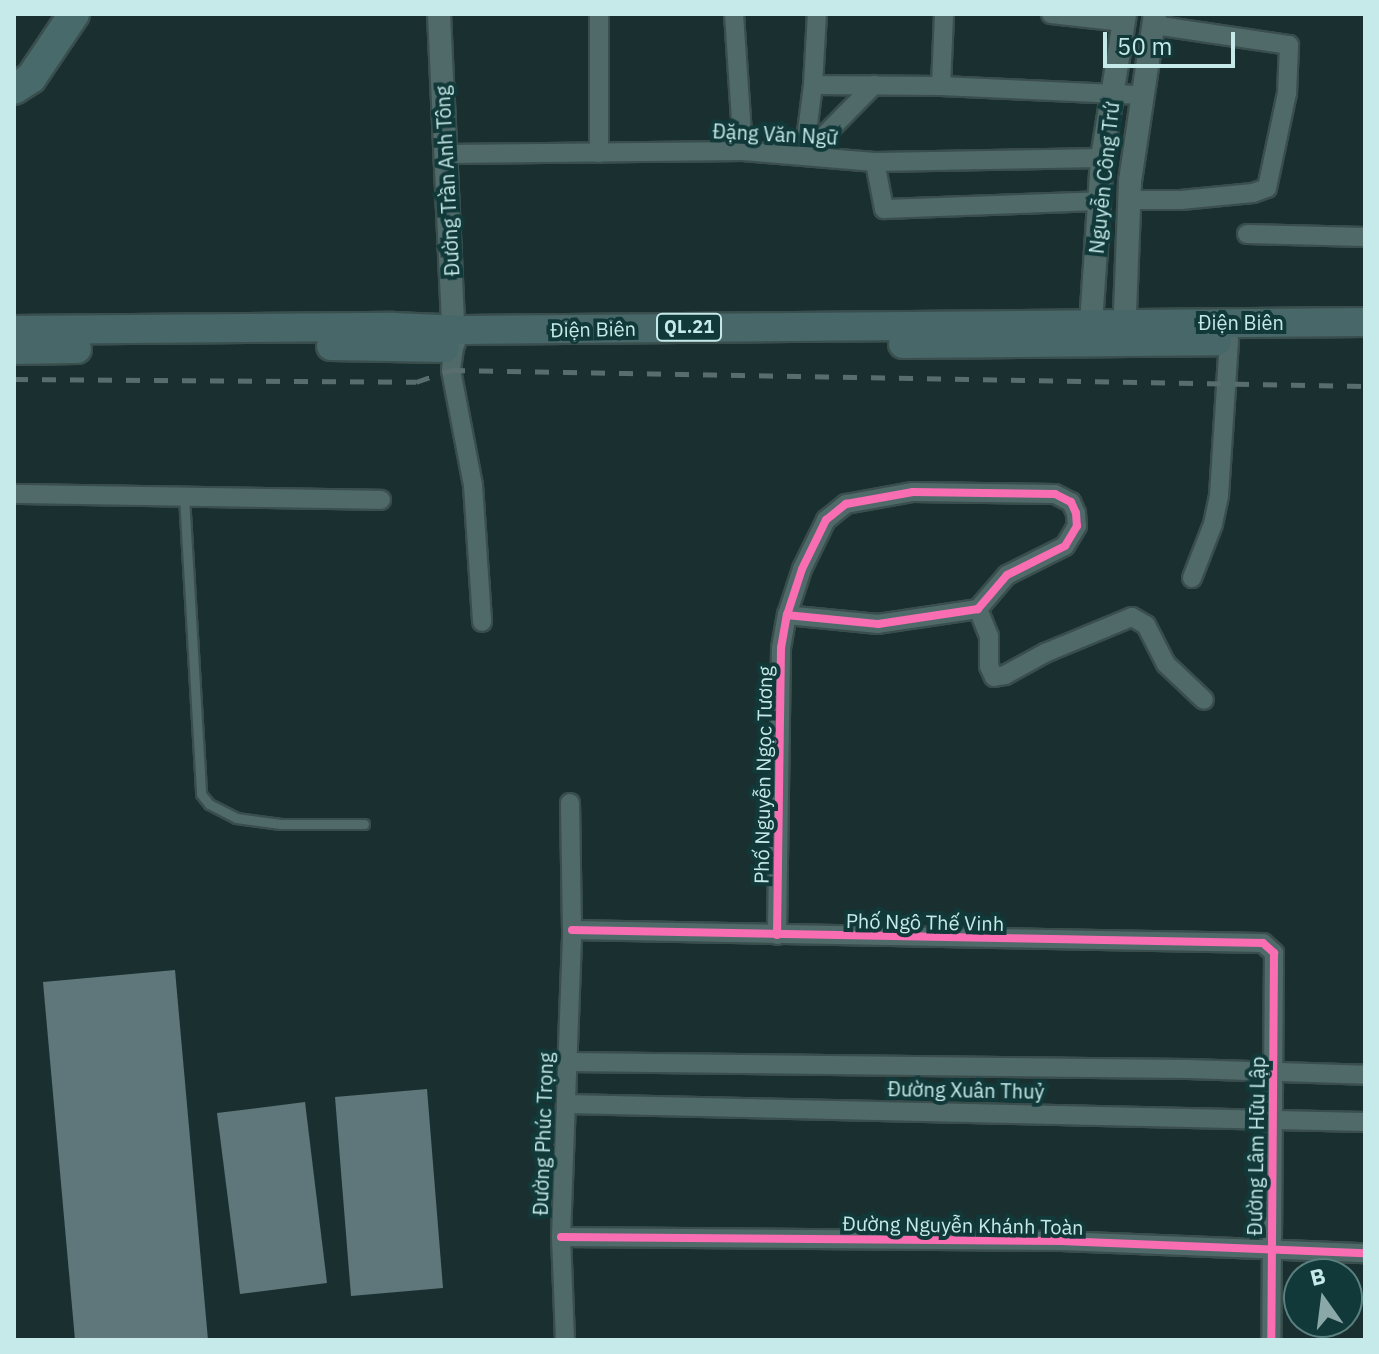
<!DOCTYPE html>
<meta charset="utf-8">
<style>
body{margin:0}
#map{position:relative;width:1379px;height:1354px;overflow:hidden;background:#1a3030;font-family:"IBM Plex Sans",sans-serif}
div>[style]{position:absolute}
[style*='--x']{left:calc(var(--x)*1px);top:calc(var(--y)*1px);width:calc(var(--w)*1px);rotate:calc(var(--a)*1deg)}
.building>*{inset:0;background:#5f767a}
.roads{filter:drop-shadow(2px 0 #3a4e4e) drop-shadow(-2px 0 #3a4e4e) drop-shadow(0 2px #3a4e4e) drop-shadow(0 -2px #3a4e4e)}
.service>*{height:9px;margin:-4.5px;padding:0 4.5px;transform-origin:4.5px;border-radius:4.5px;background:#506a6a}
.minor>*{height:18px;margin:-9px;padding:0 9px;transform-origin:9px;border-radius:9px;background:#506a6a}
.tertiary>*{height:22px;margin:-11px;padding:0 11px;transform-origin:11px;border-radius:11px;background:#506a6a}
.primary>*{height:28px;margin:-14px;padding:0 14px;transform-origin:14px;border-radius:14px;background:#486768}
.trunk>*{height:30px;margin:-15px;padding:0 15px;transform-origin:15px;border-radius:15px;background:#496a6a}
.rail>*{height:5px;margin-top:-2.5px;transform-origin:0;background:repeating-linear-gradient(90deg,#596d6e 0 14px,transparent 0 28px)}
.cycleway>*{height:8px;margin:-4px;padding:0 4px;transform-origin:4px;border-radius:4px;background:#f96db3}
span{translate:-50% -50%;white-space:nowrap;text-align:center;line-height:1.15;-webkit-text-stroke:8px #113939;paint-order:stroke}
.shield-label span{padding:2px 6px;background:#113939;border:2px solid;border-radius:6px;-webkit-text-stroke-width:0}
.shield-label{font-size:18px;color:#c6e9e9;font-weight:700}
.street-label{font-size:20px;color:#c6e9e9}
.frame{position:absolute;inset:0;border:16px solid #c6e9e9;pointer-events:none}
.north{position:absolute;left:1283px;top:1258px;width:80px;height:80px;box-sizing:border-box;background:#113939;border:2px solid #597f7f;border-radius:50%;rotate:346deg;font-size:22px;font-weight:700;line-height:32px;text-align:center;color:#c6e9e9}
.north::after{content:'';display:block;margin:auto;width:28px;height:36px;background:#8aa8a8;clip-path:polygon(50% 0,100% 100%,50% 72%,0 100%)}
.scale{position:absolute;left:1103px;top:32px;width:132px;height:36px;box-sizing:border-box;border:4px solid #c6e9e9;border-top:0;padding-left:10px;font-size:24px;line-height:28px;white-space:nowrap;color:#c6e9e9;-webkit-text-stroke:6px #113939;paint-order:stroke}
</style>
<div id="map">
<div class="building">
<div style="clip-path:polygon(175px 970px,208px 1340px,75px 1340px,43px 982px)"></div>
<div style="clip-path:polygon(427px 1089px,443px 1288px,351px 1296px,335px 1097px)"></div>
<div style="clip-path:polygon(305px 1102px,327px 1283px,240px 1294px,217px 1113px)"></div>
</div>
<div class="roads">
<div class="service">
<div style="--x:184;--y:496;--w:298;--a:86.7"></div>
<div style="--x:201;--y:794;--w:13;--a:51"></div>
<div style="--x:209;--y:804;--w:30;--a:27"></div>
<div style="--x:236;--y:818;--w:45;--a:7.6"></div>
<div style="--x:281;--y:824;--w:83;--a:0"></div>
</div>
<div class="minor">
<div style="--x:599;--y:14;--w:139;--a:90"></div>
<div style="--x:734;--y:14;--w:137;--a:86.2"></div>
<div style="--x:1051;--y:14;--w:73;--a:6.3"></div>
<div style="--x:813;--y:85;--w:128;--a:0.4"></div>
<div style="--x:941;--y:86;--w:201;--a:2.6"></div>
<div style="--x:941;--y:86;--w:72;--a:-87.6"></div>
<div style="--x:446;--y:154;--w:297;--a:-0.6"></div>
<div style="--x:743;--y:151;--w:132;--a:4.8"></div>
<div style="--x:875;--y:162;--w:227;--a:-1"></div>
<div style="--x:804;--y:156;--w:72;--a:-82.8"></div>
<div style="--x:813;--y:85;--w:71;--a:-86.8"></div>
<div style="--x:804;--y:156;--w:100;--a:-45.4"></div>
<div style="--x:875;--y:162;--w:48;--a:79.2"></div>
<div style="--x:884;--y:209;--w:215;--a:-2.1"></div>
<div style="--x:1129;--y:200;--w:52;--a:0"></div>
<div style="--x:1181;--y:200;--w:72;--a:-5.6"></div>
<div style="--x:1253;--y:193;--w:15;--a:-20"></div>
<div style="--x:1267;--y:188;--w:97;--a:-78.1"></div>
<div style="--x:1287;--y:93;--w:48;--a:-87.6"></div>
<div style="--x:1289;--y:45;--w:137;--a:-171.6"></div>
<div style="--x:1247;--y:234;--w:118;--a:1.5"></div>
<div style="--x:454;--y:348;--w:22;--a:98"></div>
<div style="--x:451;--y:370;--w:117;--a:79.2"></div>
<div style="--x:473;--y:485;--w:137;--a:86.2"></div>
<div style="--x:14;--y:494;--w:367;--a:0.9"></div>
<div style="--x:1192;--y:578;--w:58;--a:-68.7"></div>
<div style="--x:1213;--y:524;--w:30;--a:-78"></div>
<div style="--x:1219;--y:495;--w:155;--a:-86.3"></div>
<div style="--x:978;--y:609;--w:29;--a:68"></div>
<div style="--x:989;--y:636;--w:30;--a:90"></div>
<div style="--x:989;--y:666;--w:12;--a:66"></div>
<div style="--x:994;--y:677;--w:11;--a:-10"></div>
<div style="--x:1005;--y:675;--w:46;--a:-28.8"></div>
<div style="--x:1045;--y:653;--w:94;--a:-22.5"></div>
<div style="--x:1132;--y:617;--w:16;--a:30"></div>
<div style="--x:1146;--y:625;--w:44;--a:62.9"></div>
<div style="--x:1166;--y:664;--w:52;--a:43.5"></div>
<div style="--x:572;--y:930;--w:691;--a:1.08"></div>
<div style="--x:1263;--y:943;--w:15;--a:42"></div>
<div style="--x:1274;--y:953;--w:387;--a:90.4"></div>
<div style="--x:777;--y:935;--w:287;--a:-89.2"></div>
<div style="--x:781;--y:648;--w:34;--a:-80"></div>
<div style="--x:787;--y:615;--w:48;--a:-71.9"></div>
<div style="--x:802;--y:569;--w:55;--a:-63.9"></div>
<div style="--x:826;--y:520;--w:26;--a:-39"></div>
<div style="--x:846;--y:504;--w:68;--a:-10.2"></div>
<div style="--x:913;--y:492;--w:142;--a:0.8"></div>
<div style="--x:1055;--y:494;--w:18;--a:27"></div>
<div style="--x:1071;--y:502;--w:12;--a:66"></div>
<div style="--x:1076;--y:513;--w:13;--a:86"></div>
<div style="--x:1077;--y:526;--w:23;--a:121"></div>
<div style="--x:1065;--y:546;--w:65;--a:153.4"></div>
<div style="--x:1007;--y:575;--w:45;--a:130.5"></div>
<div style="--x:978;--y:609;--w:101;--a:171.5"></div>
<div style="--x:878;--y:624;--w:91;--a:-174.4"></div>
<div style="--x:567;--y:1062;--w:621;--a:0.65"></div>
<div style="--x:1188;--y:1069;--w:177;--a:1.9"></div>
<div style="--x:566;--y:1104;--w:799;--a:1.29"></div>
<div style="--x:561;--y:1237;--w:500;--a:0.46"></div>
<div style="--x:1061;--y:1241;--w:304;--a:2.3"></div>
<div style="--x:565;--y:1340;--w:103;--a:-92.2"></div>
<div style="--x:561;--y:1237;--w:307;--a:-87.9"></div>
<div style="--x:572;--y:930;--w:127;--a:-90.9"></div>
</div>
<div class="tertiary">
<div style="--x:439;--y:14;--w:329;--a:87.4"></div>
<div style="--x:1124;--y:338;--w:157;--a:-87.8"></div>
<div style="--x:1130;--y:181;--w:169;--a:-81.5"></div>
<div style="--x:1090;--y:339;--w:181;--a:-86.2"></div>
<div style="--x:1102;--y:158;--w:146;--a:-80.9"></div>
</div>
<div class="primary">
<div style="--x:14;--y:330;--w:379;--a:-0.5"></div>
<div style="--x:393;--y:327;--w:73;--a:2.4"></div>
<div style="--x:466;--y:330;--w:899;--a:-0.51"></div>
<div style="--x:903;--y:344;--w:314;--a:-0.5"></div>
<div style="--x:331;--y:346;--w:114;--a:1"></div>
<div style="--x:14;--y:350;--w:63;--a:-0.9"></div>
</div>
<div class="trunk">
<div style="--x:14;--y:89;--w:20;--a:-33"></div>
<div style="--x:31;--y:78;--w:77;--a:-56.1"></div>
</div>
</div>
<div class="rail">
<div style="--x:14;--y:379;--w:402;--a:0.4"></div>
<div style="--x:416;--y:382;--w:37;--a:-19"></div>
<div style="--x:451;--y:370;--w:914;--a:1"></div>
</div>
<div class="cycleway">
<div style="--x:572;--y:930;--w:691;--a:1.08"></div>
<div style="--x:1263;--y:943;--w:15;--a:42"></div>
<div style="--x:1274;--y:953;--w:387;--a:90.4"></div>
<div style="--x:777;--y:935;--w:287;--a:-89.2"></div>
<div style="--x:781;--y:648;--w:34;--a:-80"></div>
<div style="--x:787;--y:615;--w:48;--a:-71.9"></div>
<div style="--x:802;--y:569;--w:55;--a:-63.9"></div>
<div style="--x:826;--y:520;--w:26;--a:-39"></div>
<div style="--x:846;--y:504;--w:68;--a:-10.2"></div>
<div style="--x:913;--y:492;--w:142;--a:0.8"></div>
<div style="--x:1055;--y:494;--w:18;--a:27"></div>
<div style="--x:1071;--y:502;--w:12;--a:66"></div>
<div style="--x:1076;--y:513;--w:13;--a:86"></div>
<div style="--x:1077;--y:526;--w:23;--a:121"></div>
<div style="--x:1065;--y:546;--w:65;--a:153.4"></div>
<div style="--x:1007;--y:575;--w:45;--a:130.5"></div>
<div style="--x:978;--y:609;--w:101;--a:171.5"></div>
<div style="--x:878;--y:624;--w:91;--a:-174.4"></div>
<div style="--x:561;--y:1237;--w:500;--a:0.46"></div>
<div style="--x:1061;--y:1241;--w:304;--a:2.3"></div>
</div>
<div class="shield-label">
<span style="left:689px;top:327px">QL.21</span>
</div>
<div class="street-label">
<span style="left:775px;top:134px;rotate:3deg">Đặng Văn Ngữ</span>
<span style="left:1104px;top:178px;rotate:-84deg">Nguyễn Công Trứ</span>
<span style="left:447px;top:181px;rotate:-93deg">Đường Trần Anh Tông</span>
<span style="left:1241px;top:322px">Điện Biên</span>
<span style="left:593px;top:329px;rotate:-1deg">Điện Biên</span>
<span style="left:763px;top:775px;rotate:-89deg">Phố Nguyễn Ngọc Tương</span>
<span style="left:925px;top:922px;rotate:1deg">Phố Ngô Thế Vinh</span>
<span style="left:966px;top:1090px;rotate:1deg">Đường Xuân Thuỷ</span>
<span style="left:543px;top:1134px;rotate:-88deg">Đường Phúc Trọng</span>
<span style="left:1256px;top:1146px;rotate:-89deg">Đường Lâm Hữu Lập</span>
<span style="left:963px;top:1225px;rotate:1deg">Đường Nguyễn Khánh Toàn</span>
</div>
<div class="frame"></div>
<div class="north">B</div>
<div class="scale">50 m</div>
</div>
